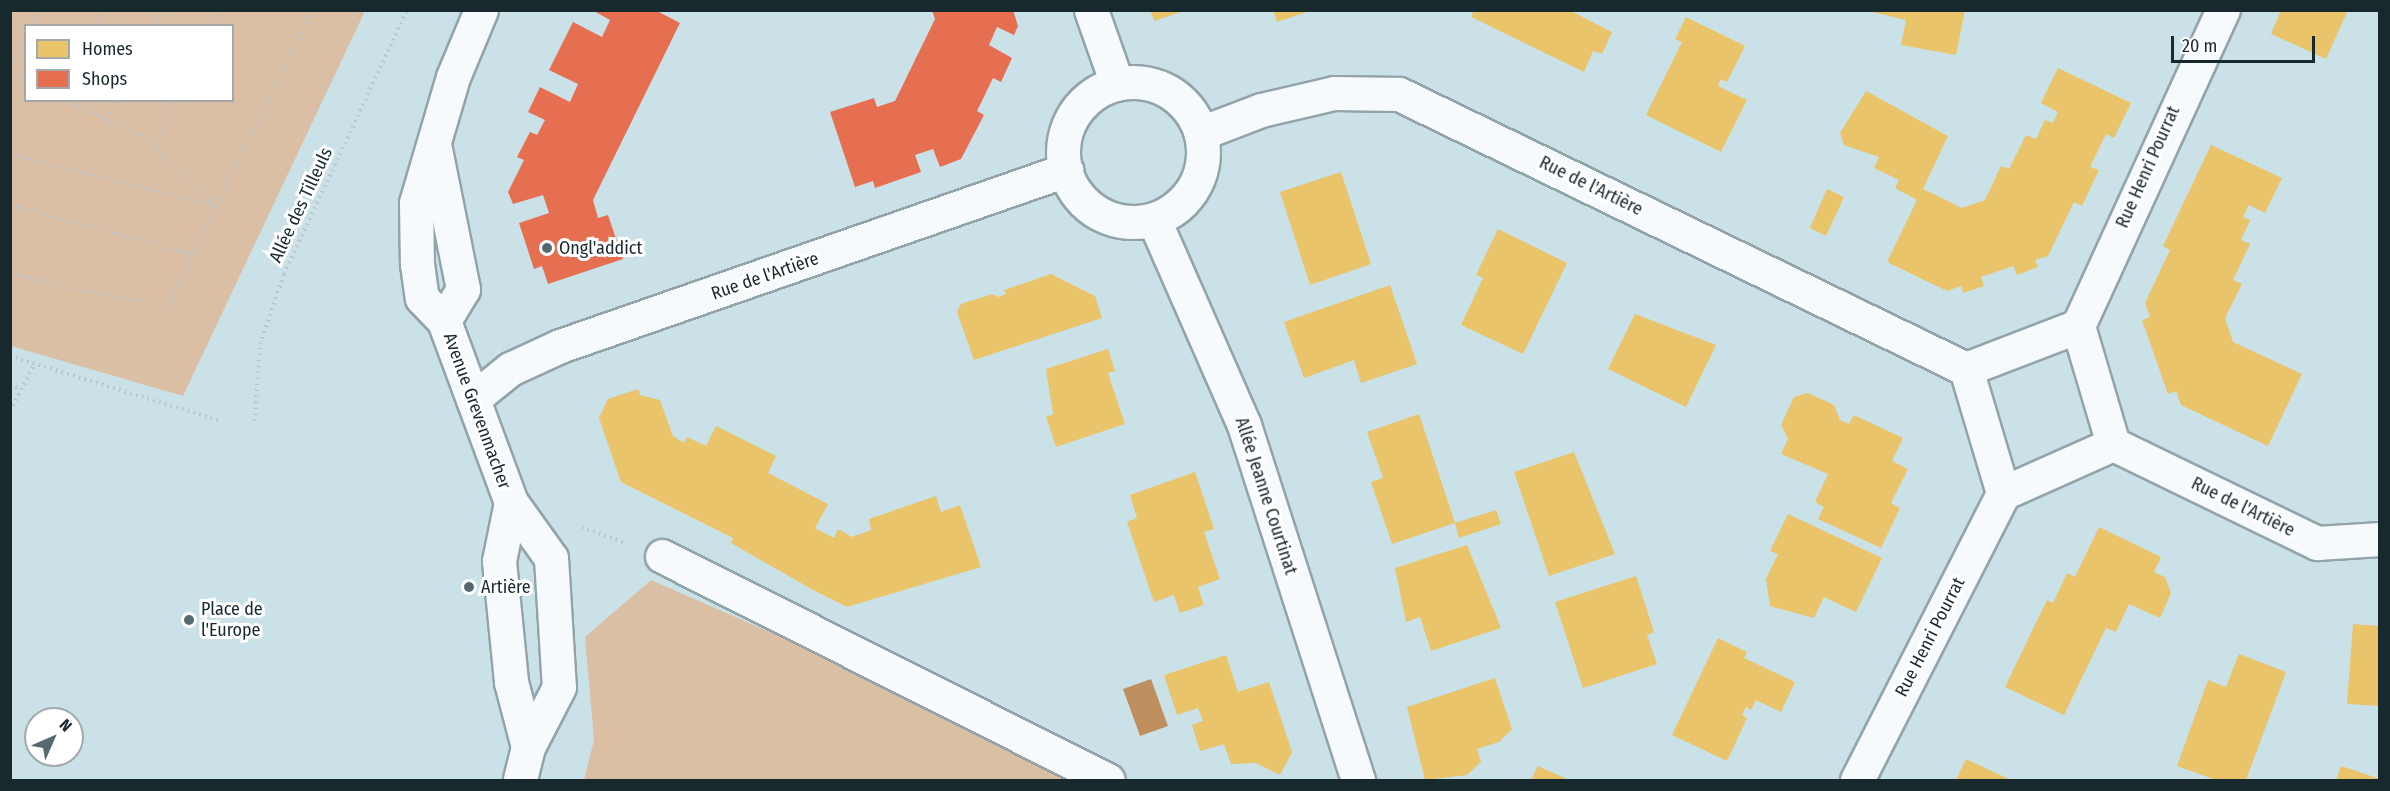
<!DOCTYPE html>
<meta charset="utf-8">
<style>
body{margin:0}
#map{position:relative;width:2390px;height:791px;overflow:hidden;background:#cae1e8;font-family:"Fira Sans Condensed",sans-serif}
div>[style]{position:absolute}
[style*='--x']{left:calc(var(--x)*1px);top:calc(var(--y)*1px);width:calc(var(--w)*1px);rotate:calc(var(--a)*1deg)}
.green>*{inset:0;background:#dbbfa5}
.water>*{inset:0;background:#bf8f60}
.homes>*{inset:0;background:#e9c46a}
.shops>*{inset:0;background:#e76f51}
.path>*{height:4px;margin-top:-2px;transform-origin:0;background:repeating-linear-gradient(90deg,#bcc3c6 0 1.5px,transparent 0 6px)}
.roads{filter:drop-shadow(2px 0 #92a4aa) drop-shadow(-2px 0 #92a4aa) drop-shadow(0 2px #92a4aa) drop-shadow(0 -2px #92a4aa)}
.street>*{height:33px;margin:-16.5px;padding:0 16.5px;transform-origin:16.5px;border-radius:16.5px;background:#f7fafc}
.street>.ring{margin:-16.5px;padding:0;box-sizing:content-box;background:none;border:33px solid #f7fafc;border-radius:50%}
.secondary>*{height:33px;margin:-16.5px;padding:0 16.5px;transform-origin:16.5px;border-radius:16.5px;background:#f7fafc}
.dots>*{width:16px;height:16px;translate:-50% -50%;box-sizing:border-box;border:3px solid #fff;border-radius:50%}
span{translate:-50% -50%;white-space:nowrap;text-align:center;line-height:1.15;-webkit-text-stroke:6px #fff;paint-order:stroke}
.street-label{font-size:18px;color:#18292e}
.poi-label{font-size:18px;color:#18292e}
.left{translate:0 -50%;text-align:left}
.frame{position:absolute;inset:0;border:12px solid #18292e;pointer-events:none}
.legend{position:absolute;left:24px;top:24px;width:210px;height:78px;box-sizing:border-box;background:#fff;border:2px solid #a3a9ab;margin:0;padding:8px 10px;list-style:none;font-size:18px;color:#18292e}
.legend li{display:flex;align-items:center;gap:12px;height:30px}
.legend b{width:30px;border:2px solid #a3a9ab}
.north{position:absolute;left:24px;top:707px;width:60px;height:60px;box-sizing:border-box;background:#fff;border:2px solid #a3a9ab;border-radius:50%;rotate:45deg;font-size:16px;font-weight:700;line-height:24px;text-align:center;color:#18292e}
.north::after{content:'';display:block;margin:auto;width:21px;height:27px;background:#56696f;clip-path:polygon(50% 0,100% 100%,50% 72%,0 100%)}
.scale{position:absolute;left:2171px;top:36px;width:144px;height:27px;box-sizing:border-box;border:3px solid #18292e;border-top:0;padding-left:8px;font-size:18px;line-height:21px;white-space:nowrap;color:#18292e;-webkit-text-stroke:4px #fff;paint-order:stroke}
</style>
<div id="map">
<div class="green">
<div style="clip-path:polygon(evenodd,10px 11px,365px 11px,183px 396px,11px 346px,10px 11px,26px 26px,232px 26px,232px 100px,26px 100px,26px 26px)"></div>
<div style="clip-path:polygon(651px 580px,1073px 765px,1108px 780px,584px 780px,594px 740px,585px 637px)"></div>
</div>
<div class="water">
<div style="clip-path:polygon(1151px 679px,1168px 726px,1140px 736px,1123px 689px)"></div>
</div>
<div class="homes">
<div style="clip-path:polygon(1150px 10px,1184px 10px,1184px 11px,1154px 21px)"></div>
<div style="clip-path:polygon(1273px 10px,1310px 10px,1310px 11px,1277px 22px)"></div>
<div style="clip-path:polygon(1474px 10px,1569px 10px,1612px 32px,1602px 54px,1593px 51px,1584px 72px,1471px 17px)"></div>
<div style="clip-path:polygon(1864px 10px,1965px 10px,1956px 55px,1901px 45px,1906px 20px)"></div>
<div style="clip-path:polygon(2281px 10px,2348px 10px,2326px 59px,2271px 34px)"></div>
<div style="clip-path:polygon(1686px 17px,1745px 46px,1727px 82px,1721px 79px,1718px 86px,1747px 100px,1721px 152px,1646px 115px,1682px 42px,1675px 39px)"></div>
<div style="clip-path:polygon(2058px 68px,2131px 103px,2114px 138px,2106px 134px,2090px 167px,2099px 170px,2082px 206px,2074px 202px,2048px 256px,2035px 260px,2038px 267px,2017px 275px,2013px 266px,1981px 277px,1984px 286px,1963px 293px,1961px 286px,1947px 291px,1887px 262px,1917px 200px,1895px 188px,1899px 180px,1874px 168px,1879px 157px,1844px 145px,1840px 133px,1866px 91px,1948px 136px,1923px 189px,1962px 208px,1985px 200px,2001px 166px,2009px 169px,2026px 135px,2036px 139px,2045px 120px,2053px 123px,2058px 112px,2041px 103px)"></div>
<div style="clip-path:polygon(2211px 145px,2282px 178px,2265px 213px,2249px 205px,2243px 217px,2250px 220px,2241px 240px,2250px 244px,2233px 280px,2242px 284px,2225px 318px,2233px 342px,2302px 374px,2268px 446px,2181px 405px,2176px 391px,2168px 394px,2142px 320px,2150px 317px,2145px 303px,2170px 250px,2163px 246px)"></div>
<div style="clip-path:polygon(1341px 172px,1371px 264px,1310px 285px,1280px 192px)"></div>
<div style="clip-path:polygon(1827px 189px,1844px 197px,1826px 236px,1810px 228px)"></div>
<div style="clip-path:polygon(1498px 229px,1567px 263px,1523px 354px,1461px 325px,1483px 278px,1476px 275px)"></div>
<div style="clip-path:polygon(1051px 274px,1095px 296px,1102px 318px,974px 360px,957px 312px,961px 304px,992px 294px,998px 297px,1006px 294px,1004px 290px)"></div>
<div style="clip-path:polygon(1390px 285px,1417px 364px,1361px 383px,1354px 360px,1304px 378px,1284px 322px)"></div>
<div style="clip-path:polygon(1635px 314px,1716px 345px,1686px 407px,1608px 369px)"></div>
<div style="clip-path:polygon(1108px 349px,1115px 371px,1108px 373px,1125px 424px,1056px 447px,1046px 417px,1053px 414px,1046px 369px)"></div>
<div style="clip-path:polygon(638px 389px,640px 395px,660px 400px,673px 436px,684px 443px,687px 437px,706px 446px,716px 426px,776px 456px,768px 473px,828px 504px,815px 528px,834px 538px,838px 529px,852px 537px,871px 530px,869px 519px,936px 496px,941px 512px,960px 505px,981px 567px,847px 607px,813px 590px,731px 543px,733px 538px,621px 482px,599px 418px,608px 399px)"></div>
<div style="clip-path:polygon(1808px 393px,1834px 405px,1840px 420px,1849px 424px,1854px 415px,1903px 438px,1892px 461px,1908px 469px,1891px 503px,1900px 508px,1881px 548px,1818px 519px,1824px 507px,1815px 502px,1828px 474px,1781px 454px,1788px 439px,1781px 425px,1794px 397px)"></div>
<div style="clip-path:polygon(1419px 414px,1455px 523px,1392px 544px,1371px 482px,1383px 478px,1367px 432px)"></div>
<div style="clip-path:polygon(1574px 452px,1615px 554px,1549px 576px,1514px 472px)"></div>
<div style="clip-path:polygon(1195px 472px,1214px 529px,1204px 532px,1220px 579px,1198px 587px,1204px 605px,1180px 613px,1174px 595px,1154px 602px,1127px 522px,1137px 518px,1130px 495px)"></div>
<div style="clip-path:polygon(1496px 510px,1501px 524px,1459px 538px,1455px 523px)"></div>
<div style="clip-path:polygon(1788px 514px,1882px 558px,1856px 612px,1824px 597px,1814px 618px,1770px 606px,1766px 579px,1778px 554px,1770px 551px)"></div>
<div style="clip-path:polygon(2099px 527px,2161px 557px,2154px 572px,2165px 577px,2171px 593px,2160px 618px,2129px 604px,2116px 632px,2106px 628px,2064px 715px,2005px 687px,2047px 600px,2053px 603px,2067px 573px,2075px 577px)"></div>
<div style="clip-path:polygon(1467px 545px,1501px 628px,1431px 651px,1420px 617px,1406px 622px,1395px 568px)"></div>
<div style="clip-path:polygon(1636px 576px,1654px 632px,1647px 635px,1657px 664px,1583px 688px,1555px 602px)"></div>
<div style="clip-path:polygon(2353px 624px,2379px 626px,2379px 706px,2347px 704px)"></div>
<div style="clip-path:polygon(1718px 638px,1747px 652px,1744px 658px,1795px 682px,1781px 712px,1756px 700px,1751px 710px,1746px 707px,1742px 715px,1747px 718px,1727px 761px,1672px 735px)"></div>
<div style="clip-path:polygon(2239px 654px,2286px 672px,2246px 780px,2216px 780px,2177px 766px,2208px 680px,2226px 687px)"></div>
<div style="clip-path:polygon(1226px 655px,1238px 692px,1269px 682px,1292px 752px,1280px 775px,1256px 763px,1231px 764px,1224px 744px,1200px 751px,1192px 725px,1203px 721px,1198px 708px,1177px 715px,1164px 675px)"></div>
<div style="clip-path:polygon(1495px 678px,1512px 729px,1499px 742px,1477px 749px,1481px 762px,1467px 775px,1425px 780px,1407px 707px)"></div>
<div style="clip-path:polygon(1966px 759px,2011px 780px,1956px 780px)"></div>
<div style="clip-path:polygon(1538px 766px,1569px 780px,1531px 780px)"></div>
<div style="clip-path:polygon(2341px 766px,2380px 779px,2380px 780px,2336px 780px)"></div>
</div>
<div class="shops">
<div style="clip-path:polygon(592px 10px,655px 10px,680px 23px,593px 200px,598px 218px,608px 215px,623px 259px,548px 284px,542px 266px,534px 269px,519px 223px,549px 213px,543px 195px,513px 204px,508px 192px,524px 160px,517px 157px,530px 132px,537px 135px,545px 120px,528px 112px,540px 87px,570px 102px,578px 84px,549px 70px,573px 22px,602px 37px,610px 20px)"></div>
<div style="clip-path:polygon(932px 10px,1013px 10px,1018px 26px,1014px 35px,997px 27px,989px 45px,1012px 58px,1001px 82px,993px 78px,977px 111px,984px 115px,961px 159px,940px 167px,933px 149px,915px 155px,921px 172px,875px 188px,873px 181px,855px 187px,830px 112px,874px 98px,877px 107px,895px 101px,935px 19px)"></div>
</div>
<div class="path">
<div style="--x:31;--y:26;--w:18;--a:-63"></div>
<div style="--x:97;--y:26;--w:17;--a:-66"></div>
<div style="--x:154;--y:26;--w:18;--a:-63"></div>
<div style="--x:215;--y:26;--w:18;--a:-63"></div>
<div style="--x:10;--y:64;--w:32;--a:-60"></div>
<div style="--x:10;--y:74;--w:17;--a:24"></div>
<div style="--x:67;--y:100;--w:80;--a:25.9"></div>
<div style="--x:139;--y:135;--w:104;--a:42.3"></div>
<div style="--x:105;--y:119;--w:21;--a:-62"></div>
<div style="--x:153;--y:147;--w:53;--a:-62.9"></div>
<div style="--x:10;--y:154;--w:212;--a:14.2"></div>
<div style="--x:10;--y:205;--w:188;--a:15.1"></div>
<div style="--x:10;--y:274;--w:160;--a:12.3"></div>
<div style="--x:166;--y:308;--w:332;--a:-63.7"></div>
<div style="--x:10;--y:356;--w:221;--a:17.1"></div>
<div style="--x:10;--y:385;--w:12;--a:20"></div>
<div style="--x:10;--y:411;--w:53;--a:-62.9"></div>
<div style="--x:255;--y:421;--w:77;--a:-86.3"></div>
<div style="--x:260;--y:344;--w:74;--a:-71.1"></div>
<div style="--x:284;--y:274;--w:291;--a:-65"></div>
<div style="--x:582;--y:527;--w:44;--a:20.1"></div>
</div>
<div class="roads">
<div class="street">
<div style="--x:1091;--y:10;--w:78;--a:70.6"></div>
<div class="ring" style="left:1063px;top:82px;width:107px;height:107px"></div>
<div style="--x:1201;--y:133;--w:64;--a:-21"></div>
<div style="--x:1261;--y:110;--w:75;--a:-13.1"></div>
<div style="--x:1334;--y:93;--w:65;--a:0.9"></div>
<div style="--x:1399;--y:94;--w:630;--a:25.87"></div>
<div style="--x:1154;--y:220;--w:224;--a:66.3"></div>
<div style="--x:1244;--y:425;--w:373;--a:72.2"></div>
<div style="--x:2078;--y:326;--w:123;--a:73.5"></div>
<div style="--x:2113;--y:444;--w:120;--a:156"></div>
<div style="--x:2003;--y:493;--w:129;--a:-106.6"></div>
<div style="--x:1966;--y:369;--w:120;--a:-21"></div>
<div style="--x:2078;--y:326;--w:348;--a:-65.4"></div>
<div style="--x:473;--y:399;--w:48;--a:-39"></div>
<div style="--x:510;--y:369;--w:55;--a:-24.7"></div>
<div style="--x:560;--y:346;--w:536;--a:-19.18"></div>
<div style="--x:2113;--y:444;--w:227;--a:25.9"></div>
<div style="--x:2317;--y:543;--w:63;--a:-3.6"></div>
<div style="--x:662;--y:556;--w:499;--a:26.7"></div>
<div style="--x:1857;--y:780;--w:322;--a:-63"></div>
</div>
<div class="secondary">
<div style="--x:481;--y:10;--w:73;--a:112.7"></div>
<div style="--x:453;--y:77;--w:131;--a:106.4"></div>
<div style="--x:416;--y:203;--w:61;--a:89.1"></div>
<div style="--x:417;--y:264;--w:34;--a:82"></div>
<div style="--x:422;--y:298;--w:32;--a:46"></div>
<div style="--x:444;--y:321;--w:193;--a:69.7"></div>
<div style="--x:511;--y:502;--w:69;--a:54.5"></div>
<div style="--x:551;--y:558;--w:129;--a:86.5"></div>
<div style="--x:559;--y:687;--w:68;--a:117.3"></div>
<div style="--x:528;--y:747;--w:34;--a:104"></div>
<div style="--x:435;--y:149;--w:143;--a:78.7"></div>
<div style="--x:463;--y:289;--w:37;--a:121"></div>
<div style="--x:511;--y:502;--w:60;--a:101.5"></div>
<div style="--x:499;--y:561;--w:122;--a:84.3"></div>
<div style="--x:511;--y:682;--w:67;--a:75.3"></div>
</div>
</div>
<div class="dots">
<div style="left:547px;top:248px;background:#56696f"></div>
<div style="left:469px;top:587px;background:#56696f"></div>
<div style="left:189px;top:620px;background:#56696f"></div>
</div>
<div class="street-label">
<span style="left:2148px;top:167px;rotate:-66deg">Rue Henri Pourrat</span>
<span style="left:1591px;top:186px;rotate:26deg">Rue de l'Artière</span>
<span style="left:301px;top:205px;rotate:-65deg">Allée des Tilleuls</span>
<span style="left:765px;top:276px;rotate:-19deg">Rue de l'Artière</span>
<span style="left:477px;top:411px;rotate:70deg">Avenue Grevenmacher</span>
<span style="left:1266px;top:496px;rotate:72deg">Allée Jeanne Courtinat</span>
<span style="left:2243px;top:507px;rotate:26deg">Rue de l'Artière</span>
<span style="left:1930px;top:637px;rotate:-63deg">Rue Henri Pourrat</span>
</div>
<div class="poi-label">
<span class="left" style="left:559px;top:248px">Ongl'addict</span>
<span class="left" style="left:481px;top:587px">Artière</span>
<span class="left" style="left:201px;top:620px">Place de<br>l'Europe</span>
</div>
<div class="frame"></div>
<ul class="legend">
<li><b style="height:16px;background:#e9c46a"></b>Homes</li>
<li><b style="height:16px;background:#e76f51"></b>Shops</li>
</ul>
<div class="north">N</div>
<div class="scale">20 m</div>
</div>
